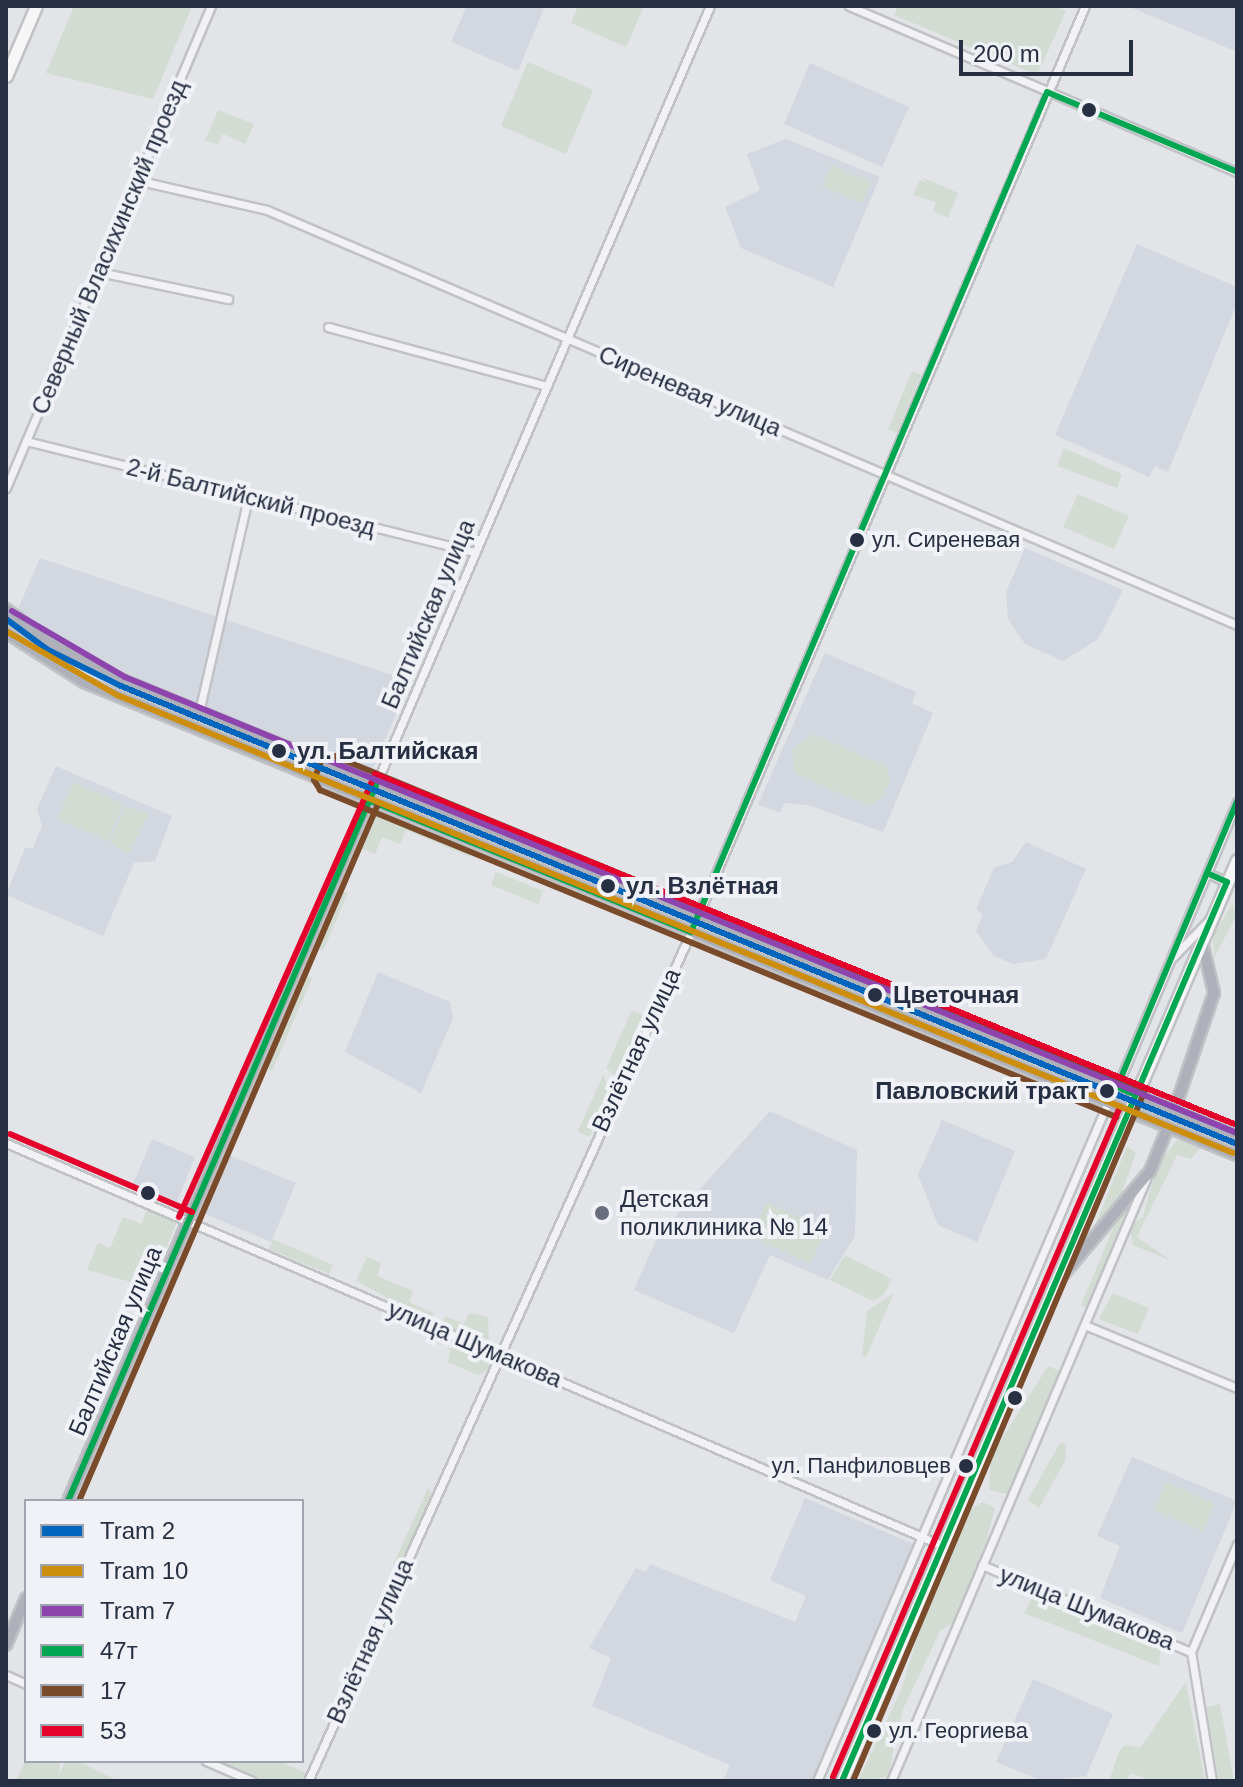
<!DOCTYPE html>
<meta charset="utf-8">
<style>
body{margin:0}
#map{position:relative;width:1243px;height:1787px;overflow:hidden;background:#e2e4e8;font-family:Arial,sans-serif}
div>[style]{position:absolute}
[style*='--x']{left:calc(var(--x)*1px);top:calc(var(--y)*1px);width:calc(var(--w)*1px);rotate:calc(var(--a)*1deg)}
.built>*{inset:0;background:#d3d7df}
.green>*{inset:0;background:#d2dcd2}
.roads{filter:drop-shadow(2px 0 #c0c2c6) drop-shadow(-2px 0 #c0c2c6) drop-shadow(0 2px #c0c2c6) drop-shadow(0 -2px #c0c2c6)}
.minor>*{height:7px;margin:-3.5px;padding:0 3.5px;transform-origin:3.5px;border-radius:3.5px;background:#f2f2f4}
.secondary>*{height:10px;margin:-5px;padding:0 5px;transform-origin:5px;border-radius:5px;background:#aeb1b9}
.primary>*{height:11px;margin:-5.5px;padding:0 5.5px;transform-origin:5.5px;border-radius:5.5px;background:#f6f6f7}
.trunk>*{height:11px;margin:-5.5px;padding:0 5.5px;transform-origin:5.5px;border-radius:5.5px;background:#f6f6f7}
.bus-1>*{height:6px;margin:-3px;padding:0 3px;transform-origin:3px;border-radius:3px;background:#00a651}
.bus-2>*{height:6px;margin:-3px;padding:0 3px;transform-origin:3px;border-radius:3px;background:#7a4b2a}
.bus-3>*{height:6px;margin:-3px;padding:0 3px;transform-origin:3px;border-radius:3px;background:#e4002b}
.tram-1>*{height:6px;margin:-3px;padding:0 3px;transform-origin:3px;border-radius:3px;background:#0065bd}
.tram-2>*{height:6px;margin:-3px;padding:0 3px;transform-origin:3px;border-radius:3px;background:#cd8e0d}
.tram-3>*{height:6px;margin:-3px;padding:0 3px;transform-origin:3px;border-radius:3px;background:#8e44ad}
.dots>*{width:22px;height:22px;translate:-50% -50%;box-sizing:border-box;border:4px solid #f0f2f7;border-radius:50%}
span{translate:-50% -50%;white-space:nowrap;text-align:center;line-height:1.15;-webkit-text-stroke:8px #f0f2f7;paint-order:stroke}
.bus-label{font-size:22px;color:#272f43}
.left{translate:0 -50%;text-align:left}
.right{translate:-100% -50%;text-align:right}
.street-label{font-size:24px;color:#272f43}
.stop-label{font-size:24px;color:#272f43;font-weight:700}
.poi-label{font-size:24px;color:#272f43}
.frame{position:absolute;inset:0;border:8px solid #272f43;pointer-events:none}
.legend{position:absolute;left:24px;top:1499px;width:280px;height:264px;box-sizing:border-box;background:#f0f2f7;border:2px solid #a0a4af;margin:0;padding:10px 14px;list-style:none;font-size:24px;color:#272f43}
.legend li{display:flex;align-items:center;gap:16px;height:40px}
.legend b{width:40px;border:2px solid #a0a4af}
.scale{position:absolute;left:959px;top:40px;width:174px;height:36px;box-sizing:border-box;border:4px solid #272f43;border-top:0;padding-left:10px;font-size:24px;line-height:28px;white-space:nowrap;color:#272f43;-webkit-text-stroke:6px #f0f2f7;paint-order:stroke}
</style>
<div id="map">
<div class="built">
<div style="clip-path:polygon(467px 6px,545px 6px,518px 71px,451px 42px)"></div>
<div style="clip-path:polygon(1128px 6px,1237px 6px,1237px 52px)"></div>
<div style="clip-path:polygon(810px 63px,909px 107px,882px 167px,784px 124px)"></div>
<div style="clip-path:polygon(786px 139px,880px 177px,833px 287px,741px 248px,725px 207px,760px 190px,747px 154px)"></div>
<div style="clip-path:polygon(1137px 244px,1237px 287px,1237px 303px,1168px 472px,1155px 466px,1149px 477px,1055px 435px)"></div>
<div style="clip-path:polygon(1025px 548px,1123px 590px,1098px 639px,1063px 661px,1025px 644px,1008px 619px,1006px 592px)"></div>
<div style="clip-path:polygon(40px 558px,410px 681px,373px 768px,367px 773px,134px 678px,59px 640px,18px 609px)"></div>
<div style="clip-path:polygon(825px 653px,916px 692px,912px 703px,933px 713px,883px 832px,808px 805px,784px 803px,780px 813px,758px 804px)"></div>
<div style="clip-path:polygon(56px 766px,172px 816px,155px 861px,134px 863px,103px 936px,6px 895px,25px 848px,33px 848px,42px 826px,37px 809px)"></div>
<div style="clip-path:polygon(1026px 842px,1086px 869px,1046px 959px,1013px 964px,994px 956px,976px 931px,983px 914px,976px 909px,994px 868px,1012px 862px)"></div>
<div style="clip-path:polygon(378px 972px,450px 1002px,453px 1018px,421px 1093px,345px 1052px)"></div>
<div style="clip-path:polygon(770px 1111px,857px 1150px,855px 1236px,828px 1280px,770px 1255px,734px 1333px,634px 1290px,658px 1236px)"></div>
<div style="clip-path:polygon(942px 1120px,1015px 1151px,977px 1242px,938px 1225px,918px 1175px)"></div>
<div style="clip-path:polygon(152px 1139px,195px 1157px,177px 1202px,133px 1184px)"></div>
<div style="clip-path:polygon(226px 1154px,296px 1183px,271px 1242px,201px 1212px)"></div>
<div style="clip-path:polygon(1132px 1457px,1237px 1501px,1182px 1633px,1100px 1598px,1120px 1546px,1097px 1536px)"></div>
<div style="clip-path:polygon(805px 1498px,918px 1546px,816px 1781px,723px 1781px,730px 1765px,592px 1706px,611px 1658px,589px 1648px,636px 1568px,646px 1572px,650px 1564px,795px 1622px,806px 1596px,770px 1580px)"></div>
<div style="clip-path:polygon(1033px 1679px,1113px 1714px,1086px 1776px,1042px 1781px,996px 1762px)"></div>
</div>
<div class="green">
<div style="clip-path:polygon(74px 6px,192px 6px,153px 99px,46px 73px)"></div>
<div style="clip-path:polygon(578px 6px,644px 6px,626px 47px,571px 23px)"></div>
<div style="clip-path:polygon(898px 6px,1055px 6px,1066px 11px,1037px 75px,894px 15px)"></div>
<div style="clip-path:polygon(528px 62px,593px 90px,566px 154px,501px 126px)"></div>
<div style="clip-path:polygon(218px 110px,254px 124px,245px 144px,223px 134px,218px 144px,205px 141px)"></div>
<div style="clip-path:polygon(831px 165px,871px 182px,862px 203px,822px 186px)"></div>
<div style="clip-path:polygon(921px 177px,958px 193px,948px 218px,933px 211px,936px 202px,913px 195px,920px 180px,927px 182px)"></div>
<div style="clip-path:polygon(912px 371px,921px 375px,897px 433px,888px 429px)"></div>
<div style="clip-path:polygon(1064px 448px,1122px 474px,1117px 488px,1057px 466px)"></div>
<div style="clip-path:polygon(1078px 494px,1129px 516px,1114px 549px,1063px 527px)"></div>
<div style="clip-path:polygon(813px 734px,887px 767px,890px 781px,881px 799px,869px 806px,795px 774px,792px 749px)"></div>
<div style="clip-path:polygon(73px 782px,123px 804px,108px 841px,57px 819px)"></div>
<div style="clip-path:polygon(125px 806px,148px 814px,129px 854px,110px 843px)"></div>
<div style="clip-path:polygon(379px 807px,473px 846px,470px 857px,406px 830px,400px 844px,382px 837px,375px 854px,356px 846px)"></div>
<div style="clip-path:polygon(496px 872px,543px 891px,538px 904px,491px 885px)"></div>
<div style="clip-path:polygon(337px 890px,348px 893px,323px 951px,313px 945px)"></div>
<div style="clip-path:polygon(1232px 904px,1237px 914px,1214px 958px,1213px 936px)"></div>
<div style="clip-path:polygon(301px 973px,312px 978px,272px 1071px,262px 1065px)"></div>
<div style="clip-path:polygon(632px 1010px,645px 1016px,617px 1078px,606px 1068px)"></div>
<div style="clip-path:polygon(604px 1073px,608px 1099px,589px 1137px,578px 1131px)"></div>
<div style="clip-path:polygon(1178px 1139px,1200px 1148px,1191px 1159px,1177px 1155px,1137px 1237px,1172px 1261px,1133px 1245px,1129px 1225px,1143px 1217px,1157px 1164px)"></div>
<div style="clip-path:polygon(1127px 1146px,1136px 1153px,1121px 1195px,1092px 1233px)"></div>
<div style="clip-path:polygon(767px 1202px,826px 1230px,810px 1264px,751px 1236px)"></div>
<div style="clip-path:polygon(147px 1210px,177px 1222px,145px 1299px,127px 1292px,131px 1282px,87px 1270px,98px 1243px,110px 1248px,123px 1217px,141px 1224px)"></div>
<div style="clip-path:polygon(1120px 1212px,1127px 1215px,1088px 1308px,1081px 1305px)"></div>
<div style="clip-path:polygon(273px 1239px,333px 1265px,329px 1274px,269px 1249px)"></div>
<div style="clip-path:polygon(845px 1255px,892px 1279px,884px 1294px,873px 1301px,830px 1280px)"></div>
<div style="clip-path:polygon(367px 1257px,381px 1263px,377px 1276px,413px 1291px,409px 1302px,436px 1314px,425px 1318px,356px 1281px)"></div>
<div style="clip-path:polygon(894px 1293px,866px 1357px,862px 1356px,867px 1311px)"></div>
<div style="clip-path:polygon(1113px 1293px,1149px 1308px,1138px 1334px,1099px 1319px)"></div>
<div style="clip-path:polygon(469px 1313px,488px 1317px,489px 1345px,441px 1325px,445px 1316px,464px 1324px)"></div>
<div style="clip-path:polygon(452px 1339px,490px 1356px,488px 1370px,478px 1375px,448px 1362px)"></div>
<div style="clip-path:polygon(1048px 1366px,1060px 1371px,1008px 1494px,989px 1490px,991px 1456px)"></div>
<div style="clip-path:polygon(1060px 1443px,1066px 1444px,1065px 1461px,1039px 1508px,1028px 1500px)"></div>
<div style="clip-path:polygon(1166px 1482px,1215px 1504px,1203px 1531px,1154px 1510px)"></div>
<div style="clip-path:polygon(428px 1488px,434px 1495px,402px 1564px,393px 1565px)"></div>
<div style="clip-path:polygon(983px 1502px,995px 1508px,986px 1542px,953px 1622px,940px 1631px,903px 1709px,888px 1777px,858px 1781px,902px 1688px,925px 1612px,971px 1509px)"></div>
<div style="clip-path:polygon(1047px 1596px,1161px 1644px,1159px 1666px,1024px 1613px,1032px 1598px)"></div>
<div style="clip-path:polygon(1186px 1682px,1205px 1781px,1152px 1781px,1131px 1773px,1126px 1781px,1109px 1781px,1119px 1752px,1125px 1745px,1140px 1748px)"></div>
<div style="clip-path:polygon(1220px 1704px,1234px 1781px,1219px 1781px,1206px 1707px)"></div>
<div style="clip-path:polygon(26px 1759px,60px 1761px,59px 1776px,65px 1761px,77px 1761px,119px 1781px,16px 1781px)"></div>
<div style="clip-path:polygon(216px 1761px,279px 1761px,308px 1774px,305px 1781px,262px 1781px)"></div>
</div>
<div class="roads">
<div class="minor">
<div style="--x:849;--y:6;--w:422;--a:23.2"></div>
<div style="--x:136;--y:180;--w:134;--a:12.9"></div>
<div style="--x:267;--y:210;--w:1055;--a:23.16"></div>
<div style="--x:99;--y:272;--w:132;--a:11.8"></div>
<div style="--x:328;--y:327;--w:227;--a:15.1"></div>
<div style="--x:26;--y:441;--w:463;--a:13.9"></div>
<div style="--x:6;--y:488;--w:524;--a:-66.96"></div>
<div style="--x:199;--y:712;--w:220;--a:-77.1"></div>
<div style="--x:376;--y:784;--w:847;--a:-66.77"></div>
<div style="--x:1207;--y:873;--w:22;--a:24"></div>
<div style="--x:1173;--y:957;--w:52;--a:-45.8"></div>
<div style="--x:1117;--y:1087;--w:309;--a:-67.2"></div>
<div style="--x:6;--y:1143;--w:1020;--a:23.27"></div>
<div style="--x:1085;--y:1325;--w:165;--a:22.5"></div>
<div style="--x:982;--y:1565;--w:226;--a:22.6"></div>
<div style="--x:6;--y:1675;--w:22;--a:24"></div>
<div style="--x:206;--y:1761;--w:50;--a:23.5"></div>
<div style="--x:308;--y:1781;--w:931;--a:-65.72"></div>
<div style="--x:691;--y:932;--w:1006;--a:-66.95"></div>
<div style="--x:817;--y:1781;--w:739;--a:-66.8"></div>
<div style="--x:891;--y:1781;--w:654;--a:-67.04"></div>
<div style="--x:1212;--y:1781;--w:131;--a:-99.2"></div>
<div style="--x:1191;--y:1652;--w:117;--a:-66.9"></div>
</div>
<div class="secondary">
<div style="--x:6;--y:609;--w:57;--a:37.9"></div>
<div style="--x:51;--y:644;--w:82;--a:26.9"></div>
<div style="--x:124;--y:681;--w:1202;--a:22.23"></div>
<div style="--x:6;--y:632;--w:93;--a:32.7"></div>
<div style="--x:84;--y:682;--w:1246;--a:22.31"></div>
<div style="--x:1174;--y:1111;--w:125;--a:-71.3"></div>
<div style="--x:1214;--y:993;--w:52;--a:-103.2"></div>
<div style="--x:1062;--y:1276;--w:137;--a:-50"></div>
<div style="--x:1150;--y:1171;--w:48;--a:-67.8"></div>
<div style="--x:68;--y:1501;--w:780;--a:-66.75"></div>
<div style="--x:6;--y:1645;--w:51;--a:-66.9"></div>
</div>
<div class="primary">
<div style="--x:842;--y:1781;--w:1002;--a:-66.79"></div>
</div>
<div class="trunk">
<div style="--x:6;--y:76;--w:76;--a:-66.8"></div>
</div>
</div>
<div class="bus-1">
<div style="--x:1047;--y:92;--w:206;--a:22.8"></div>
<div style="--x:369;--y:800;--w:348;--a:22.3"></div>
<div style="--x:691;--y:932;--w:912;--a:-67.03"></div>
<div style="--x:1136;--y:1095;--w:21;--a:-157"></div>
<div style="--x:1117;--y:1087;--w:309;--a:-67.2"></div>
<div style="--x:68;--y:1501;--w:779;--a:-66.72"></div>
<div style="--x:842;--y:1781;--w:978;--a:-66.82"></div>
<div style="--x:1227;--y:882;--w:22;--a:-156"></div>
</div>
<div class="bus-2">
<div style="--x:79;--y:1501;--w:758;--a:-66.78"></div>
<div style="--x:853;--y:1781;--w:750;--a:-67.09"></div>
<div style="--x:1145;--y:1090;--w:877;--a:-157.62"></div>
<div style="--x:334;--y:756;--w:14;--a:159"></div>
<div style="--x:321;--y:761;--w:20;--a:110"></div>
<div style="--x:314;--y:780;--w:12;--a:59"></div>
<div style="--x:320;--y:790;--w:861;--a:22.33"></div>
</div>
<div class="bus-3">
<div style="--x:10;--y:1134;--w:198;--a:23.2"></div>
<div style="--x:179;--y:1217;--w:484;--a:-66.1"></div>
<div style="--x:375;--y:774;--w:931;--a:22.16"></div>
<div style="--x:833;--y:1777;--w:729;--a:-66.81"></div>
</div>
<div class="tram-1">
<div style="--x:6;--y:619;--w:52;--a:36.4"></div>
<div style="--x:48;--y:650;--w:81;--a:26.3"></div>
<div style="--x:121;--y:686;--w:1206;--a:22.31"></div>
</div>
<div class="tram-2">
<div style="--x:6;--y:631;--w:128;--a:30"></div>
<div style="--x:117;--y:695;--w:1206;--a:22.31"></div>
</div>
<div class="tram-3">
<div style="--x:12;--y:611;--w:131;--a:30.3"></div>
<div style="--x:125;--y:677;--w:1202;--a:22.3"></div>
</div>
<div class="dots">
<div style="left:1089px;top:110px;background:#272f43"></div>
<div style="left:857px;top:540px;background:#272f43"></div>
<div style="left:279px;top:751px;background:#272f43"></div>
<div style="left:608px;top:886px;background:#272f43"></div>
<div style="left:875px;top:995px;background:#272f43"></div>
<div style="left:1107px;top:1091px;background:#272f43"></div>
<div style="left:148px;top:1193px;background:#272f43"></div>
<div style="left:602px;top:1213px;background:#686e7d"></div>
<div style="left:1015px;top:1398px;background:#272f43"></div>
<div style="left:966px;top:1466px;background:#272f43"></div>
<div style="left:874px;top:1731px;background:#272f43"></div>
</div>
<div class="bus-label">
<span class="left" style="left:872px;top:540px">ул. Сиреневая</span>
<span class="right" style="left:951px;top:1466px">ул. Панфиловцев</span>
<span class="left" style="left:889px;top:1731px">ул. Георгиева</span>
</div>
<div class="street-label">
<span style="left:109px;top:247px;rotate:-67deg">Северный Власихинский проезд</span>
<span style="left:690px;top:391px;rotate:23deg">Сиреневая улица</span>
<span style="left:251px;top:497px;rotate:14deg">2-й Балтийский проезд</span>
<span style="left:428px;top:614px;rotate:-67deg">Балтийская улица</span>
<span style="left:636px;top:1050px;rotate:-65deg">Взлётная улица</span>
<span style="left:115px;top:1341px;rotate:-67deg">Балтийская улица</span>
<span style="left:475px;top:1344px;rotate:23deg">улица Шумакова</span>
<span style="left:1087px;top:1608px;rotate:22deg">улица Шумакова</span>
<span style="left:370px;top:1641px;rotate:-66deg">Взлётная улица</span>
</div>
<div class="stop-label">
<span class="left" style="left:297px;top:751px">ул. Балтийская</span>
<span class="left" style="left:626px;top:886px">ул. Взлётная</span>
<span class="left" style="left:893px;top:995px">Цветочная</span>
<span class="right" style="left:1089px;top:1091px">Павловский тракт</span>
</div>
<div class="poi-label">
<span class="left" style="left:620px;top:1213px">Детская<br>поликлиника № 14</span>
</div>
<div class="frame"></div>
<ul class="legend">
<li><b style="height:10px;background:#0065bd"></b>Tram 2</li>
<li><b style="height:10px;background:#cd8e0d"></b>Tram 10</li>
<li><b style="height:10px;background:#8e44ad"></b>Tram 7</li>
<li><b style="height:10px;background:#00a651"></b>47т</li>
<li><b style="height:10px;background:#7a4b2a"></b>17</li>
<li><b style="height:10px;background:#e4002b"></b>53</li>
</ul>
<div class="scale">200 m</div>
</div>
